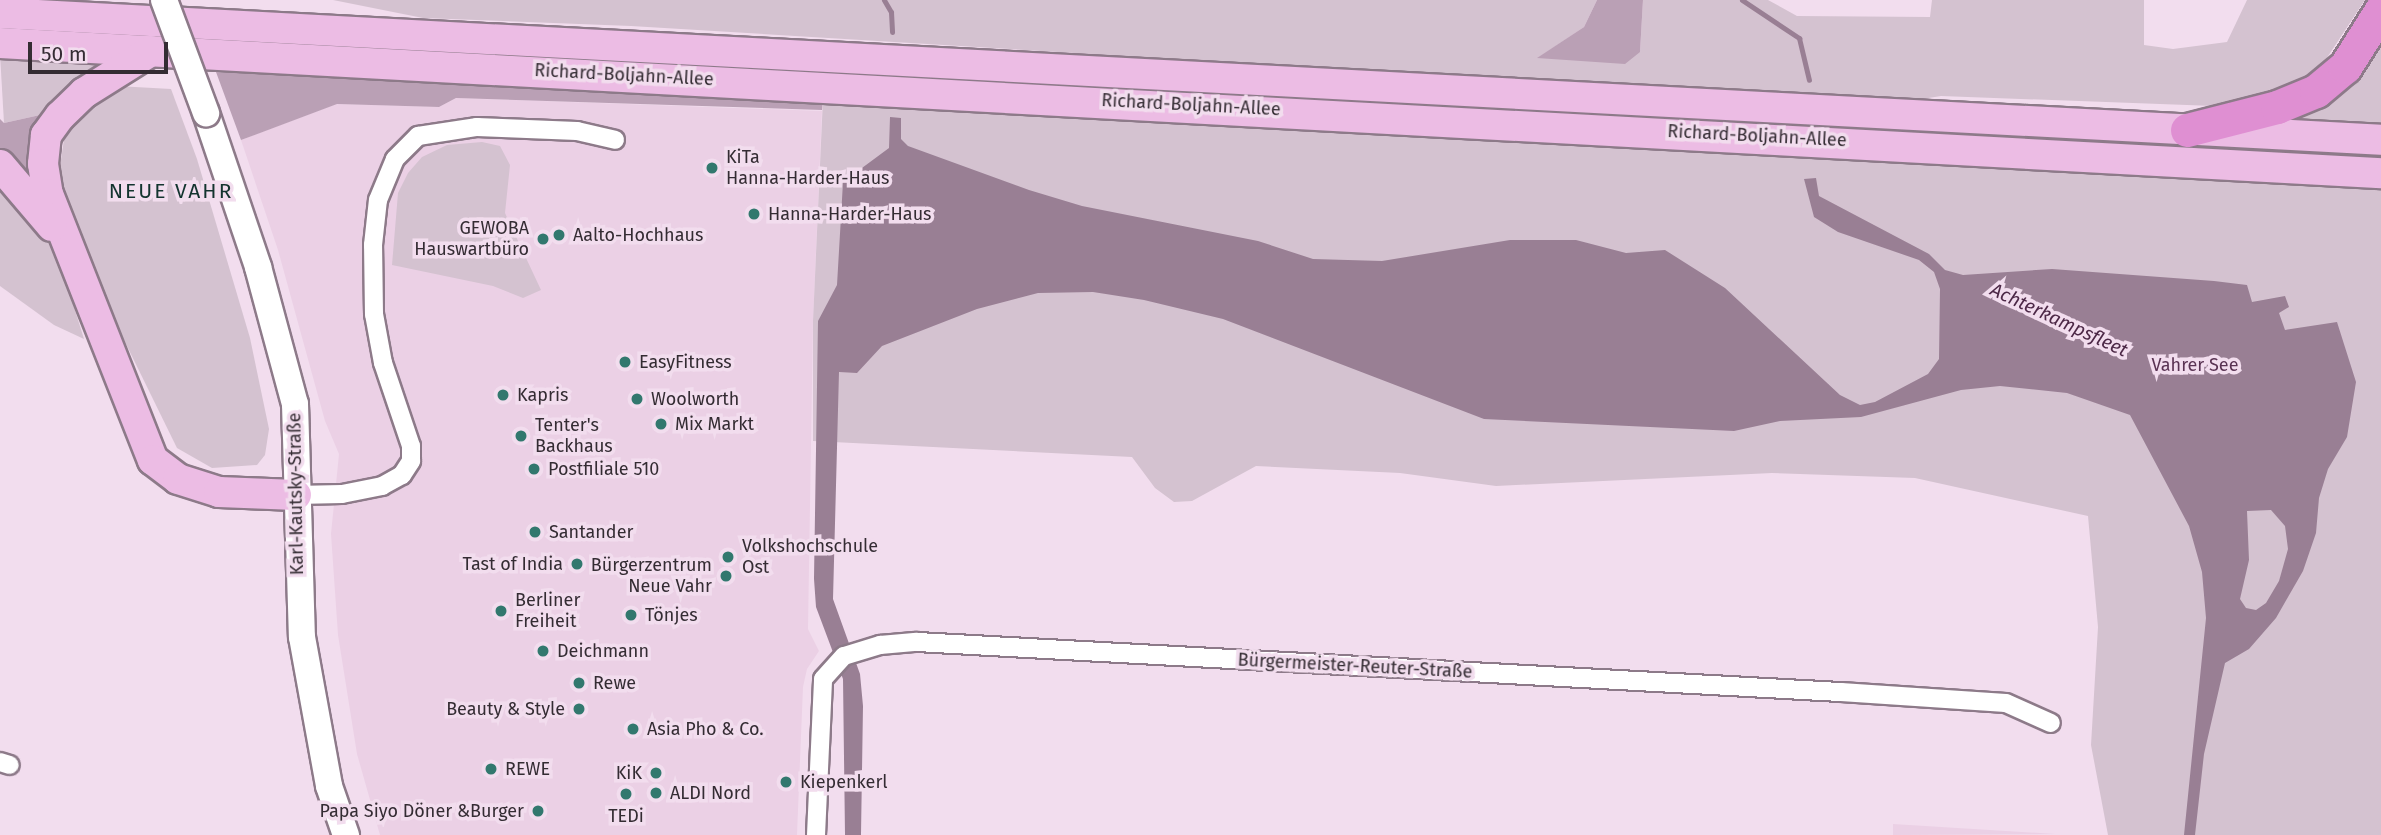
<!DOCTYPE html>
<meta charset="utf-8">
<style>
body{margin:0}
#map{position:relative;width:2381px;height:835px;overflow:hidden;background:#f2ddee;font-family:"Fira Sans",sans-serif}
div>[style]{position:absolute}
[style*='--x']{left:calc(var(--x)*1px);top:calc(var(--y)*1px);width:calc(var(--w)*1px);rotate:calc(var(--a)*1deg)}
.built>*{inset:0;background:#ebd0e5}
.green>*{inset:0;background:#d4c2d0}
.forest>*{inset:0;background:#baa0b5}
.water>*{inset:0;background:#997f94}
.stream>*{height:5px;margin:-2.5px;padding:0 2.5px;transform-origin:2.5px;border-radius:2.5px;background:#997f94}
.roads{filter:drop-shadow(2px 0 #8d7a89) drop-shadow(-2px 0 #8d7a89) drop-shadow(0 2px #8d7a89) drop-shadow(0 -2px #8d7a89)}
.street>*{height:18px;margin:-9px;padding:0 9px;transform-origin:9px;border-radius:9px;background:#fff}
.secondary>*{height:26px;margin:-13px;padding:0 13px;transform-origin:13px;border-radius:13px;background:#fff}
.primary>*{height:30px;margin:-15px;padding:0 15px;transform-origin:15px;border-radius:15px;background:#ecbce4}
.highway>*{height:33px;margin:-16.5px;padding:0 16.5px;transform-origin:16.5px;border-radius:16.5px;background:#df8fd2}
.bridges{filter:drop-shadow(2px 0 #8d7a89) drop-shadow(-2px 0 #8d7a89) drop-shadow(0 2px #8d7a89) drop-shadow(0 -2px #8d7a89)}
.secondary-bridge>*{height:26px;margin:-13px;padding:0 13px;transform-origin:13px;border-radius:13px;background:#fff}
.dots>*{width:19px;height:19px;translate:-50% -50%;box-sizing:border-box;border:4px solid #f2ddee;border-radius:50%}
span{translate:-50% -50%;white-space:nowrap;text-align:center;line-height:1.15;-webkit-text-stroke:7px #f2ddee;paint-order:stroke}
.street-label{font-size:18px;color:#342c33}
.poi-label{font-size:18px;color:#342c33}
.left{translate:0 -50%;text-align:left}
.right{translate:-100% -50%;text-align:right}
.park-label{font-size:18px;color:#5a3353}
.water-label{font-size:19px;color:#4d2847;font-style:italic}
.quarter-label{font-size:21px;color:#13342f;letter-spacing:2px}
.scale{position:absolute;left:28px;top:42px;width:140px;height:32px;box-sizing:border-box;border:4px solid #342c33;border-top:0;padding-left:9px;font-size:21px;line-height:24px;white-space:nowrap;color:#342c33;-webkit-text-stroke:5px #f2ddee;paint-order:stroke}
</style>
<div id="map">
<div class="built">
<div style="clip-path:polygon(456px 98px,822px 111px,813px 321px,808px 629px,819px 651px,807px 669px,803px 687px,797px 835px,380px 835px,357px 754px,338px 635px,331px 534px,339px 454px,325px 421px,278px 250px,241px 140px,336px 104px,439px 107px)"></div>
<div style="clip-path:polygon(1893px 824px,2056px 834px,1893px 835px)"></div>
</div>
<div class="green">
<div style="clip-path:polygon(333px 0,1597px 0,1584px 27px,1538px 58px,1640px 52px,1643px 0,1768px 0,1797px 16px,1930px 17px,1932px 0,2144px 0,2144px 45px,2173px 49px,2227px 42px,2247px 0,2365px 0,2309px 85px,2214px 106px,1941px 96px,1897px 103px,631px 26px,423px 18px)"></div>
<div style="clip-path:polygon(2381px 31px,2381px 129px,2261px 123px)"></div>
<div style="clip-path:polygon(0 54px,111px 58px,58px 111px,4px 123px)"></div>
<div style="clip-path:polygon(117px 86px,171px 89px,197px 159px,250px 338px,269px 429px,265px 455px,257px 465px,212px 468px,177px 448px,75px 240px,58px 179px,67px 120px)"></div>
<div style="clip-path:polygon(823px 98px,2381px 190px,2381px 835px,2108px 835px,2091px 745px,2098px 627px,2088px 516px,1915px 478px,1772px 473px,1496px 486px,1400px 473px,1256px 466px,1192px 501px,1174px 502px,1155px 488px,1132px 457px,813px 441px,813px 321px)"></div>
<div style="clip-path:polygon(482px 142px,500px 146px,510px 165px,505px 213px,541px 290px,523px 298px,493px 286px,392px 265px,398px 193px,408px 173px,422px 157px,447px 145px)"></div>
<div style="clip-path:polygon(0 175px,37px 221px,59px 259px,84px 339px,54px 325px,0 286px)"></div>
</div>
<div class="forest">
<div style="clip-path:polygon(1597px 0,1643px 0,1640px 52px,1625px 64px,1537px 58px,1584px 27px)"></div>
<div style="clip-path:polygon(216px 72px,823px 98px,822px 110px,456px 98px,439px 107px,337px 104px,241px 140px)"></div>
<div style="clip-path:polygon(58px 111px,34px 180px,0 150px,0 119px,4px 123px)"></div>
</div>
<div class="water">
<div style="clip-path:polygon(evenodd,890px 117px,901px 118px,901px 139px,908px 146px,1029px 190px,1082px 206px,1258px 241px,1313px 259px,1382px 261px,1510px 240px,1576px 240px,1626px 253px,1665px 250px,1725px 288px,1840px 395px,1860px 405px,1875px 402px,1928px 374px,1939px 359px,1940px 289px,1934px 272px,1919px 260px,1838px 232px,1814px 217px,1804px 179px,1816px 178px,1819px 196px,1929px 254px,1945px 270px,1963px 275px,2052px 269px,2214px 281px,2247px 285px,2252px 302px,2285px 296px,2289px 307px,2279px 313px,2285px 330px,2337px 322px,2356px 382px,2347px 437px,2328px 469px,2319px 498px,2316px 533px,2303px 571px,2276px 618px,2249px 649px,2225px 663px,2204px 754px,2195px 835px,2184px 835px,2206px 618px,2202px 572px,2189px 526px,2130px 415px,2067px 393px,2000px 386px,1961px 390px,1861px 417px,1780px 421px,1734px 431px,1484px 419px,1223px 319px,1144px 300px,1093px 292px,1038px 293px,977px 309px,882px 346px,857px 373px,839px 372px,833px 599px,860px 674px,863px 706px,861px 835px,845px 835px,843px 679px,816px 607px,814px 579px,818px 321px,837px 285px,843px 182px,889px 148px,890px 117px,2271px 510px,2285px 526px,2288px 549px,2279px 581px,2266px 603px,2256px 610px,2246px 608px,2240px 599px,2249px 560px,2247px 511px,2271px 510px)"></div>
</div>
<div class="stream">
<div style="--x:884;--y:0;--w:14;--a:60"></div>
<div style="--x:891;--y:12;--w:20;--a:87"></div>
<div style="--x:1742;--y:0;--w:69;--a:33.7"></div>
<div style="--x:1799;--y:38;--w:43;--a:76.6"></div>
</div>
<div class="roads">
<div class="street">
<div style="--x:296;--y:495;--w:46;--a:-1.2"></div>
<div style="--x:342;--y:494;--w:41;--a:-11.3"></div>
<div style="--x:382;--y:486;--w:23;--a:-29"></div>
<div style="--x:402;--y:475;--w:17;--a:-57"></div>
<div style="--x:411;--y:461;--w:15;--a:-90"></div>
<div style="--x:411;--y:446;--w:88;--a:-108.6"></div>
<div style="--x:383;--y:363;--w:50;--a:-100.4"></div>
<div style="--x:374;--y:314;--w:69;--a:-90.8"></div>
<div style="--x:373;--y:245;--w:45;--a:-83.7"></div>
<div style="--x:378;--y:200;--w:44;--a:-67.5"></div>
<div style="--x:395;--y:159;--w:33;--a:-45"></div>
<div style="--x:418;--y:136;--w:60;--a:-8.7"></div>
<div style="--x:477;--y:127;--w:100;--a:2.3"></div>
<div style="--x:577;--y:131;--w:39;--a:13"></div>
<div style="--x:0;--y:762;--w:10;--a:17"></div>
<div style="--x:816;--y:835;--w:156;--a:-87.4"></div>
<div style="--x:823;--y:679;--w:31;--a:-48"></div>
<div style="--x:844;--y:656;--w:38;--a:-17"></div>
<div style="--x:880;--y:645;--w:37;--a:-5"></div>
<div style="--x:917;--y:642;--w:925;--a:3.1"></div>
<div style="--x:1841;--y:692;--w:165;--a:3.8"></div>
<div style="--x:2006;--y:703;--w:49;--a:24"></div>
</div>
<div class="secondary">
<div style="--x:206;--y:113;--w:163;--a:71.3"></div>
<div style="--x:258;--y:267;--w:142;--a:74.9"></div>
<div style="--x:295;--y:404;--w:233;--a:88.3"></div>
<div style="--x:302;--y:637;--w:151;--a:79.7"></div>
<div style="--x:329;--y:786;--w:52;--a:70.9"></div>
</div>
<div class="primary">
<div style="--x:0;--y:13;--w:2384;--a:3.05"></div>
<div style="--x:0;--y:43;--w:2385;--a:3.13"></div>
<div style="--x:151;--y:51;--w:79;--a:147.9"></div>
<div style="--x:84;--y:93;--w:33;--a:136"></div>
<div style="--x:60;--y:116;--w:24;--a:126"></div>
<div style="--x:46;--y:135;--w:29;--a:96"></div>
<div style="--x:43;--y:164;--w:30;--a:81"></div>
<div style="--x:48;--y:194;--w:286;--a:68.5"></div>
<div style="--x:153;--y:460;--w:31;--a:37"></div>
<div style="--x:178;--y:479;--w:43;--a:17.6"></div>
<div style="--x:219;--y:492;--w:77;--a:2.2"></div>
<div style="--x:0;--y:165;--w:80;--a:49.6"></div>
</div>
<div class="highway">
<div style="--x:2187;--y:130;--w:93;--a:-14.3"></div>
<div style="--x:2277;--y:107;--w:42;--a:-22.3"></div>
<div style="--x:2316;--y:91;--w:38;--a:-40"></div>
<div style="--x:2345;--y:67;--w:67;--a:-57.7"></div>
</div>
</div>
<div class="bridges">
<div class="secondary-bridge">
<div style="--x:164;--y:0;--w:121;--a:69.6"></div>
</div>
</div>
<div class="dots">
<div style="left:712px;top:168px;background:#32786e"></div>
<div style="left:754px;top:214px;background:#32786e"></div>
<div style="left:559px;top:235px;background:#32786e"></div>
<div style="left:543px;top:239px;background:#32786e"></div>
<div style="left:625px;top:362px;background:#32786e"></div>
<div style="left:503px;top:395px;background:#32786e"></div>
<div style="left:637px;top:399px;background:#32786e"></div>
<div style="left:661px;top:424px;background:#32786e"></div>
<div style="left:521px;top:436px;background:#32786e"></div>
<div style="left:534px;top:469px;background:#32786e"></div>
<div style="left:535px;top:532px;background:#32786e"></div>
<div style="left:728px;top:557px;background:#32786e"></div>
<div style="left:577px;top:564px;background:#32786e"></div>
<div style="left:726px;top:576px;background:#32786e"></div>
<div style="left:501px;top:611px;background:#32786e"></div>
<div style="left:631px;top:615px;background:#32786e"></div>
<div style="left:543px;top:651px;background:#32786e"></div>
<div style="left:579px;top:683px;background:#32786e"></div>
<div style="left:579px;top:709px;background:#32786e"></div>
<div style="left:633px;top:729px;background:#32786e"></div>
<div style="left:491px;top:769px;background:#32786e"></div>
<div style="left:656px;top:773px;background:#32786e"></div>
<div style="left:786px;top:782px;background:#32786e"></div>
<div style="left:656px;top:793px;background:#32786e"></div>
<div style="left:626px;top:794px;background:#32786e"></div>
<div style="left:538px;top:811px;background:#32786e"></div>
</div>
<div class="street-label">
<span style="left:624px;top:75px;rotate:3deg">Richard-Boljahn-Allee</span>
<span style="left:1191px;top:105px;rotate:3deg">Richard-Boljahn-Allee</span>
<span style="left:1757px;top:136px;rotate:3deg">Richard-Boljahn-Allee</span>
<span style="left:296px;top:494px;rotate:-91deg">Karl-Kautsky-Straße</span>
<span style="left:1355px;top:666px;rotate:3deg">Bürgermeister-Reuter-Straße</span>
</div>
<div class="poi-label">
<span class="left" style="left:726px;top:168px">KiTa<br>Hanna-Harder-Haus</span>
<span class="left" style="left:768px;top:214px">Hanna-Harder-Haus</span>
<span class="right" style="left:529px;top:239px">GEWOBA<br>Hauswartbüro</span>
<span class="left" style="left:573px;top:235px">Aalto-Hochhaus</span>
<span class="left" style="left:639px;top:362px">EasyFitness</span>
<span class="left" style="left:517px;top:395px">Kapris</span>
<span class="left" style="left:651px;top:399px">Woolworth</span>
<span class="left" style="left:675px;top:424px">Mix Markt</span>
<span class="left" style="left:535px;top:436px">Tenter's<br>Backhaus</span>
<span class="left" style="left:548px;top:469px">Postfiliale 510</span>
<span class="left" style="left:549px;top:532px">Santander</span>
<span class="left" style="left:742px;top:557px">Volkshochschule<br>Ost</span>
<span class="right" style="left:563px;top:564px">Tast of India</span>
<span class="right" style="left:712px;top:576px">Bürgerzentrum<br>Neue Vahr</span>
<span class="left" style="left:515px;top:611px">Berliner<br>Freiheit</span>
<span class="left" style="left:645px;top:615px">Tönjes</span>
<span class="left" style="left:557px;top:651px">Deichmann</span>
<span class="left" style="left:593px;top:683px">Rewe</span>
<span class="right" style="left:565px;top:709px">Beauty &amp; Style</span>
<span class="left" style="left:647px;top:729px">Asia Pho &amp; Co.</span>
<span class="left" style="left:505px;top:769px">REWE</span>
<span class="right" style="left:642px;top:773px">KiK</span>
<span class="left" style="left:800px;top:782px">Kiepenkerl</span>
<span class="left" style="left:670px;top:793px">ALDI Nord</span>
<span class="right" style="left:524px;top:811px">Papa Siyo Döner &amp;Burger</span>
<span style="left:626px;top:816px">TEDi</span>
</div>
<div class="park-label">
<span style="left:2195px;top:365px">Vahrer See</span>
</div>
<div class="water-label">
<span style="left:2059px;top:320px;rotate:25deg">Achterkampsfleet</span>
</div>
<div class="quarter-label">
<span style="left:171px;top:191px">NEUE VAHR</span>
</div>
<div class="scale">50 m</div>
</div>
